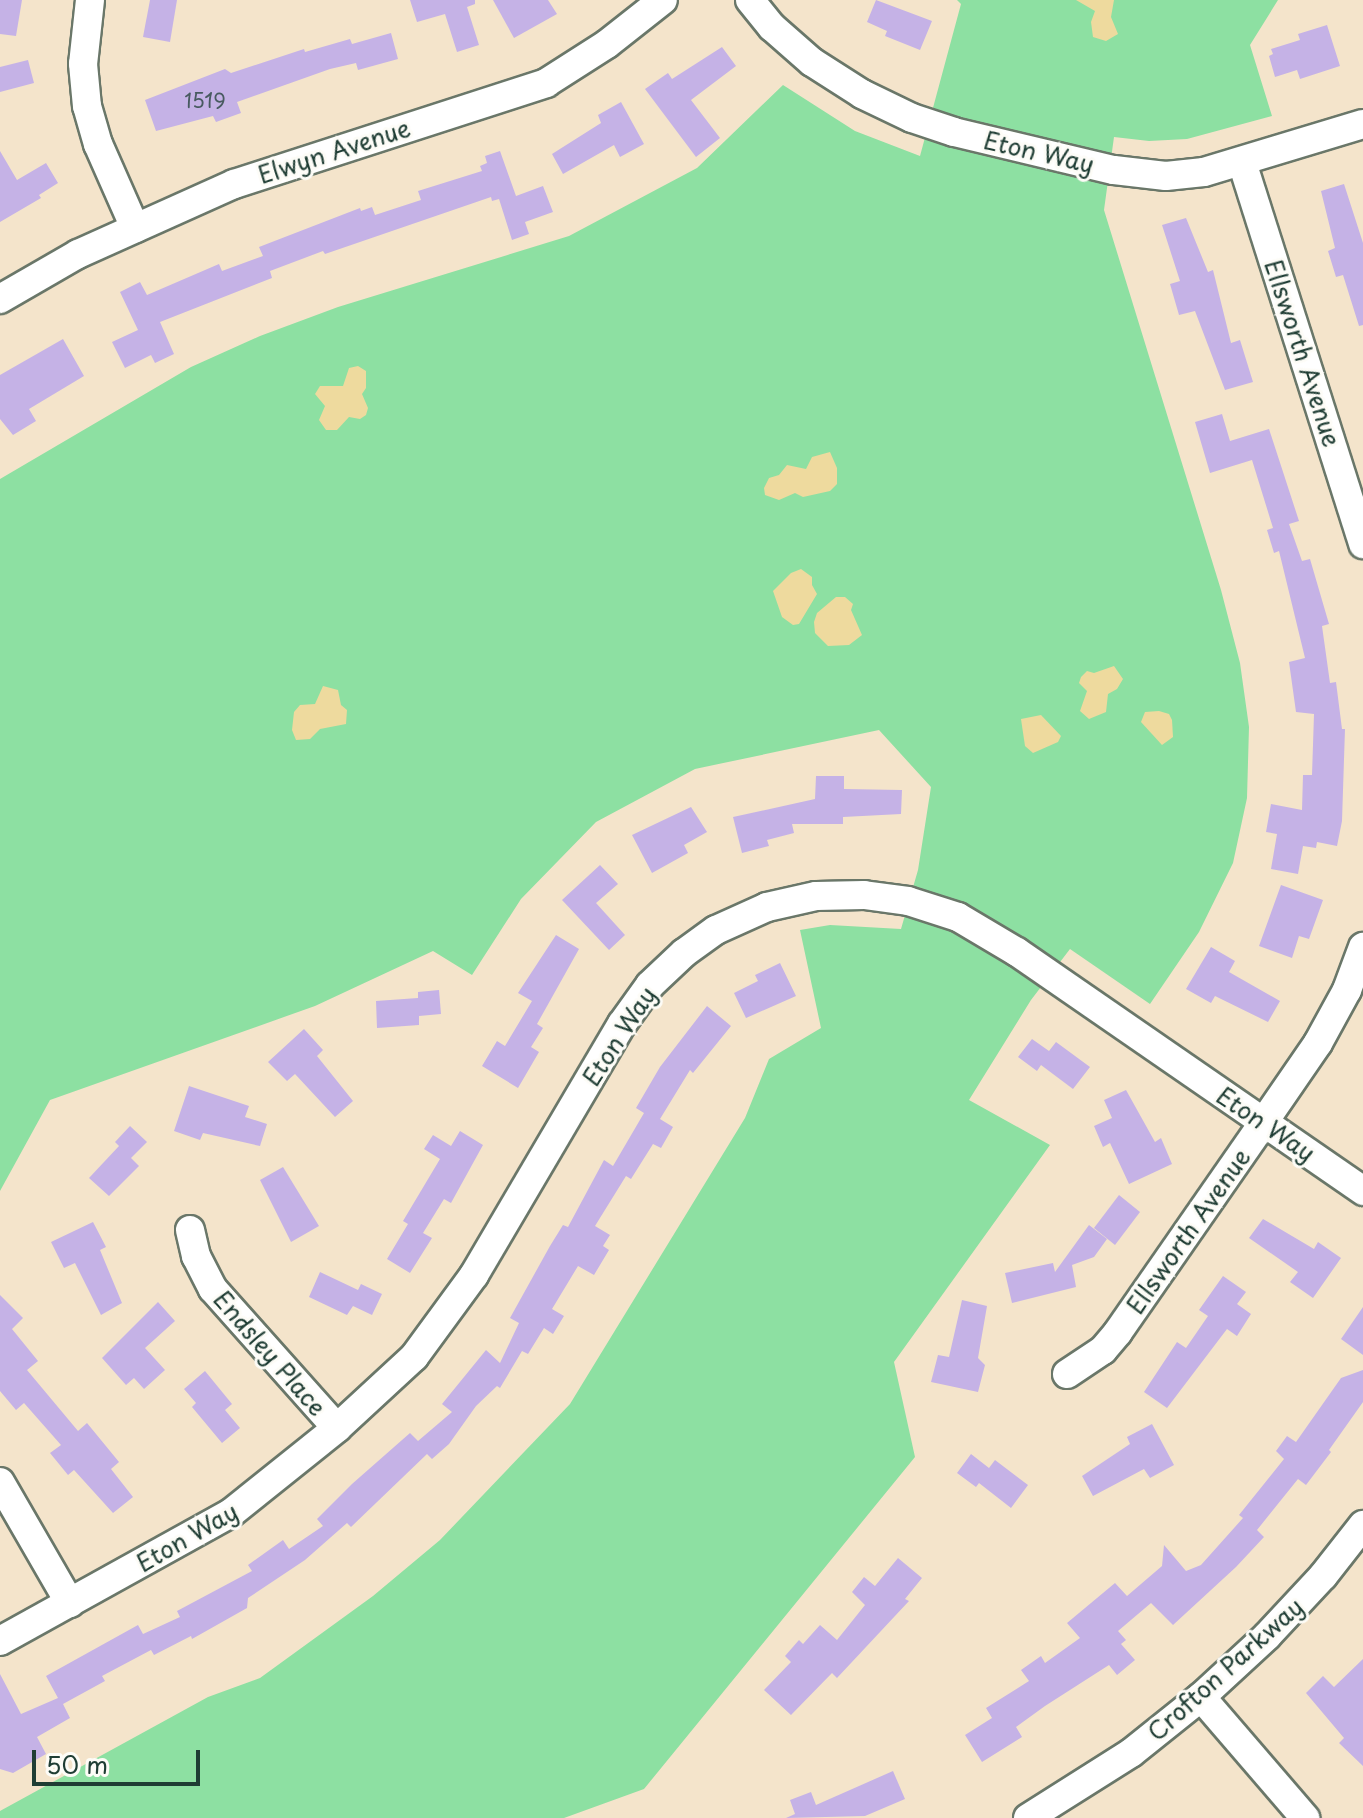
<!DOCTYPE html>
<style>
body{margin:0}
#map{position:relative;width:1363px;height:1818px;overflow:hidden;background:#f4e4cb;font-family:"Playpen Sans",sans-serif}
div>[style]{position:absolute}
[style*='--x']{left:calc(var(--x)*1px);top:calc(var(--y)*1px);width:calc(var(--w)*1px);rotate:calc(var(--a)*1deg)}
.green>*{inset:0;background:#8de0a2}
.sand>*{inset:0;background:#eeda9e}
.building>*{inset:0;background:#c5b2e6}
.roads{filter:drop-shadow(2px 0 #6a7769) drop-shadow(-2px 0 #6a7769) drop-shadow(0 2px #6a7769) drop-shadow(0 -2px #6a7769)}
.minor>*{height:28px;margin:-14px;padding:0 14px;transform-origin:14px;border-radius:14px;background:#fff}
span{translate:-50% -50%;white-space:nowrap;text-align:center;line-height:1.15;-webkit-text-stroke:6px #fdfcf7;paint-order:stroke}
.number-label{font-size:20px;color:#485a60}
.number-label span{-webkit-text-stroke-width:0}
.street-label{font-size:24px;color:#1f3d34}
.scale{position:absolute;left:32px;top:1750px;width:168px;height:36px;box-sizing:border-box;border:4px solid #1f3d34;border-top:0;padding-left:10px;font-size:24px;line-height:28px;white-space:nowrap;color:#1f3d34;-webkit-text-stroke:6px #fdfcf7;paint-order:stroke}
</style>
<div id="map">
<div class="green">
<div style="clip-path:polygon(957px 0,1278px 0,1250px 45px,1272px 116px,1187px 139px,1149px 141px,1114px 137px,1104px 210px,1221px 590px,1240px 663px,1249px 727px,1247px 798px,1233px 863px,1199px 932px,1150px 1004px,1070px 949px,1031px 1000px,969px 1100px,1050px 1145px,894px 1362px,915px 1457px,644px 1789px,564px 1818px,0 1818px,0 1811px,208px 1697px,260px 1678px,373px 1596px,440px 1540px,570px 1404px,745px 1118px,769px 1059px,821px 1028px,800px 930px,830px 925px,901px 929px,918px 870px,931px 787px,879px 730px,695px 769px,596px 822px,521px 899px,472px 975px,433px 951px,315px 1006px,50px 1100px,0 1191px,0 479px,191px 367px,260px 336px,338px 307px,569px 236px,697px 168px,783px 85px,855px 131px,920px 156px,961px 4px)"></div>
</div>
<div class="sand">
<div style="clip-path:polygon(1076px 0,1114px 0,1111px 17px,1118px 34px,1106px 41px,1093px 37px,1091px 22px,1095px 11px)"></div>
<div style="clip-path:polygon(358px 366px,366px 371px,366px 388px,362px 394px,368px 408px,366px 415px,360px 419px,349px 417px,337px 430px,326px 430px,319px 420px,325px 406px,315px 394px,320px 386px,343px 386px,349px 368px)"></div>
<div style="clip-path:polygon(830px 452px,837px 468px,837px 484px,830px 491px,803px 497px,795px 493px,779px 500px,765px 495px,764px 488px,769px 478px,779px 475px,787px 465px,806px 469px,812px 457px)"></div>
<div style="clip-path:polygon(801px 569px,812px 577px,812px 585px,817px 594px,799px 624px,793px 625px,782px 617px,773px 591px,791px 573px)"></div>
<div style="clip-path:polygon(836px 597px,845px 597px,853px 604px,851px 610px,862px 635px,849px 645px,828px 646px,815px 633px,814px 622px,817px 613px)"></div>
<div style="clip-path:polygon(1114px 666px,1123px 679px,1117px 689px,1108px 694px,1106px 712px,1089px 719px,1080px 711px,1087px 691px,1079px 683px,1081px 677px,1087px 671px,1094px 673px)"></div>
<div style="clip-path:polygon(323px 686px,338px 690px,341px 705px,347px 710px,346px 724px,320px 729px,310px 739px,296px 740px,292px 730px,294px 712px,300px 705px,315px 704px)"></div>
<div style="clip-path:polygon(1159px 711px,1169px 714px,1172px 720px,1173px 737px,1162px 745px,1141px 722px,1145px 712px)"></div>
<div style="clip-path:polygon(1041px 715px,1061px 736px,1058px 742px,1033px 753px,1025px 746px,1021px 719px)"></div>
</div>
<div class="building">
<div style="clip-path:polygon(0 0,22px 0,16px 36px,0 34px)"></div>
<div style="clip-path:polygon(150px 0,177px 0,170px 42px,143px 37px)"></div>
<div style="clip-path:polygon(410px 0,475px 0,475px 4px,467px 7px,479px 45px,457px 52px,445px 14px,417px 22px)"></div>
<div style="clip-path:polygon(493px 0,548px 0,557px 14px,514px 38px)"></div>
<div style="clip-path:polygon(876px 0,932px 21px,920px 50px,885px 36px,887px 31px,867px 22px)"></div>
<div style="clip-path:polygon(1327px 25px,1340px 66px,1300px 79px,1297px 70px,1275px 77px,1269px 56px,1273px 54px,1271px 49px,1300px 40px,1298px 34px)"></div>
<div style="clip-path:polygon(391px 33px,398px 59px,358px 70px,356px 63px,330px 69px,237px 102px,241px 113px,216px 122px,213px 116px,156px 131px,145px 100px,225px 69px,231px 73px,304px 49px,305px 52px,350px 39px,352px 44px)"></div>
<div style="clip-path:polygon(722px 47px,736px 66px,691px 100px,720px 138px,696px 157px,645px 89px,668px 73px,672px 79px)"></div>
<div style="clip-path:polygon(28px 60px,34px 83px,0 92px,0 67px)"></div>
<div style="clip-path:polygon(621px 102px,644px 144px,620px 157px,614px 145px,563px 174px,552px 154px,601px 123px,598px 115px)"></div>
<div style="clip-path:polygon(0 151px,17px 180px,46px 163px,58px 183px,39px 195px,41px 198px,0 222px)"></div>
<div style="clip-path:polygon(500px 151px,516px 196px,543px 186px,553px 212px,525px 222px,529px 234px,512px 240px,499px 199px,492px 201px,491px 197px,325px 254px,323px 251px,270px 271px,272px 278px,160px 322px,174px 354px,155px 363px,151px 355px,125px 368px,112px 342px,138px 330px,120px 292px,140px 282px,147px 295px,219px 264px,222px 271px,263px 256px,259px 247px,360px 208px,361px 211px,372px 207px,375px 215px,421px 200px,418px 191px,482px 171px,480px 166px,487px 163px,485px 156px)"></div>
<div style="clip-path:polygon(1344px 184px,1363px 243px,1363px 325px,1359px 326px,1343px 275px,1336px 277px,1328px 251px,1335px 248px,1321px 191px)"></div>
<div style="clip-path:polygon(1186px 218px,1208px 272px,1213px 270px,1231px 343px,1240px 340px,1253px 382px,1225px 390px,1195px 311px,1179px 315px,1170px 284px,1180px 281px,1162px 225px)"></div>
<div style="clip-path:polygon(63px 339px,84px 376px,29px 409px,36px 421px,13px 435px,0 419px,0 375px)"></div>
<div style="clip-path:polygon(1222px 414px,1230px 441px,1269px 429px,1299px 521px,1289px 524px,1302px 561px,1310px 559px,1329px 624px,1322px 626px,1330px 683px,1336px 682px,1342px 729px,1345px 729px,1342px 821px,1337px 846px,1317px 842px,1316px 848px,1303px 846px,1298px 874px,1271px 869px,1277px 834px,1266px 832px,1271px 804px,1302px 810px,1303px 775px,1312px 775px,1314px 714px,1296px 712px,1289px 662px,1305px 658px,1279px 551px,1274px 553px,1267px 530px,1273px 528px,1252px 460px,1210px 473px,1195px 422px)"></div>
<div style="clip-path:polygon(816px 776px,844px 776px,844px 789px,902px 790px,901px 814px,843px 817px,843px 824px,792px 824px,794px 833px,767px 840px,769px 846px,742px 853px,733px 817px,815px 799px)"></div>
<div style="clip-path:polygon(691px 807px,707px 832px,684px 845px,688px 853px,652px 873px,632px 835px)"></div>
<div style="clip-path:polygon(600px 865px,618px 884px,596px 903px,625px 935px,609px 950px,562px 900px)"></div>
<div style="clip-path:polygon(1281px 885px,1323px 900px,1309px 939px,1299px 936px,1292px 958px,1259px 946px)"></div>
<div style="clip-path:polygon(556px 935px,579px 949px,537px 1024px,543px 1028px,531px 1047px,539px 1052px,518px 1088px,482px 1066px,497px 1041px,505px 1046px,532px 1001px,518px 993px)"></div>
<div style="clip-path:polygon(1211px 947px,1235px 961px,1229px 972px,1280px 1001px,1268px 1022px,1215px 996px,1211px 1003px,1186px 989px)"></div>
<div style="clip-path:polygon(780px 963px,796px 996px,746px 1018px,734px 993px,758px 981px,755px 975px)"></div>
<div style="clip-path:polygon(439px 990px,441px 1014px,419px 1016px,419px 1025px,377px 1028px,376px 1001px,418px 998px,418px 992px)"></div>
<div style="clip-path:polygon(707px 1006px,731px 1026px,693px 1073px,690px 1070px,660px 1119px,673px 1127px,661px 1148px,653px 1144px,631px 1179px,626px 1176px,595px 1226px,610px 1235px,603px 1246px,609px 1250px,594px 1275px,578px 1266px,552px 1309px,564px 1316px,553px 1334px,544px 1328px,528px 1354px,522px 1351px,500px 1388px,497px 1386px,476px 1406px,449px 1444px,432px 1459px,427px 1454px,351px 1527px,347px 1523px,305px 1560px,248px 1598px,247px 1608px,192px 1639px,191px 1636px,154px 1655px,151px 1650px,102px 1676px,105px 1681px,63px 1704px,70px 1718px,37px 1737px,46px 1754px,13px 1773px,0 1769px,0 1674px,21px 1714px,58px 1698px,46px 1676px,138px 1625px,143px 1634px,180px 1617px,177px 1611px,252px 1571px,248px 1565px,283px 1540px,289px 1549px,323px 1526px,317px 1519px,352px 1484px,410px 1433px,418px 1441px,452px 1412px,442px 1404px,486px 1350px,500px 1363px,519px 1323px,510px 1318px,550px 1246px,563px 1225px,568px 1227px,604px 1160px,613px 1166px,644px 1113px,636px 1108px,660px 1067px)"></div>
<div style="clip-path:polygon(304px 1029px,323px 1050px,317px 1056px,353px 1101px,335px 1117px,295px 1074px,287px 1081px,268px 1062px)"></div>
<div style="clip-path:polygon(1032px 1039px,1049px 1051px,1056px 1042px,1090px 1067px,1073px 1089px,1041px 1065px,1037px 1071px,1018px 1057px)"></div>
<div style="clip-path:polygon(189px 1086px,249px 1106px,245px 1117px,267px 1124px,260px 1146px,203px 1133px,200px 1140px,174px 1131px)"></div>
<div style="clip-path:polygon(1126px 1090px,1155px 1142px,1161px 1138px,1172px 1164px,1129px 1184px,1110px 1143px,1103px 1147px,1094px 1126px,1112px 1118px,1104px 1100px)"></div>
<div style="clip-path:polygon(130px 1126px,147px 1142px,131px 1158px,139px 1166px,109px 1196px,89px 1178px,119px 1146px,115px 1142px)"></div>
<div style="clip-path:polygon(460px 1131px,483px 1145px,451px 1203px,444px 1199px,423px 1233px,432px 1238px,410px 1273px,387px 1259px,408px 1224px,403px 1221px,440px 1159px,424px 1149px,433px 1135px,451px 1146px)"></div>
<div style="clip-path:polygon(283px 1167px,319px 1226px,291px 1242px,260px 1180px)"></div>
<div style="clip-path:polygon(1119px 1195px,1140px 1212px,1115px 1245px,1094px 1228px)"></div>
<div style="clip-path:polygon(1263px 1219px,1314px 1249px,1318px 1242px,1341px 1258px,1313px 1298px,1290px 1282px,1298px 1272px,1249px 1238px)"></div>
<div style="clip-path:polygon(93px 1222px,106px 1247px,100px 1250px,122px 1303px,101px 1315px,75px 1263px,64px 1268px,51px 1242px)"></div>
<div style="clip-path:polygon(1089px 1225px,1107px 1239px,1094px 1257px,1072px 1265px,1076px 1287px,1012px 1303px,1005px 1273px,1053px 1263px,1055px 1272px)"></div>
<div style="clip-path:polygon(320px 1272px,358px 1290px,361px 1284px,382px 1294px,372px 1315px,353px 1306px,347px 1315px,309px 1297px)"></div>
<div style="clip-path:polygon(1223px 1276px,1246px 1292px,1237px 1304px,1251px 1314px,1237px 1336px,1227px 1329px,1167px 1408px,1144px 1392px,1177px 1342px,1186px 1348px,1208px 1316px,1199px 1310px)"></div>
<div style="clip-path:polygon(0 1295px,23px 1318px,12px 1329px,38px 1361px,27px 1370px,78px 1431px,87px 1423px,119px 1462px,111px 1469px,133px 1497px,113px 1513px,74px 1470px,68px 1475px,50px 1453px,61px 1445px,24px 1403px,16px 1410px,0 1391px)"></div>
<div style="clip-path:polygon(962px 1300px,987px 1306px,978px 1358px,985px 1365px,978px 1392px,931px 1382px,938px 1355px,949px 1357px)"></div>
<div style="clip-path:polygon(158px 1302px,175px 1321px,145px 1348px,165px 1370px,144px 1389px,134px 1378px,126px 1385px,102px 1358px)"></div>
<div style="clip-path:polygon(1363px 1307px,1363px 1355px,1341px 1339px)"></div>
<div style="clip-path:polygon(1363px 1370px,1363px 1402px,1329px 1450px,1331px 1452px,1306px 1485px,1298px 1479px,1257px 1530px,1264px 1537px,1236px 1567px,1173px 1625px,1151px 1603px,1118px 1631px,1126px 1640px,1121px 1644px,1135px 1660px,1117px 1675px,1109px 1665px,1045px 1706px,1016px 1727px,1022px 1737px,982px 1762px,965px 1735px,992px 1718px,986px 1708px,1029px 1681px,1021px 1670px,1041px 1656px,1045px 1663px,1080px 1638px,1067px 1623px,1115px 1583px,1127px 1596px,1162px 1566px,1164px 1545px,1186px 1571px,1201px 1565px,1243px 1518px,1239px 1515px,1284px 1459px,1276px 1451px,1287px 1436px,1296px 1442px,1341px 1378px)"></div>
<div style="clip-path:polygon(205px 1371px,232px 1404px,225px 1410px,240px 1428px,222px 1443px,192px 1407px,196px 1403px,184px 1389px)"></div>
<div style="clip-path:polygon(1152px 1424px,1174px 1465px,1150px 1478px,1144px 1469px,1093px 1496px,1082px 1476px,1130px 1444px,1127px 1437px)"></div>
<div style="clip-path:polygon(971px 1454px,989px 1468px,995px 1460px,1028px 1485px,1011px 1508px,979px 1483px,976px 1487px,957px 1473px)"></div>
<div style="clip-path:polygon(898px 1558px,922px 1578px,905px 1599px,909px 1601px,837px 1678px,832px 1673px,791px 1715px,764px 1690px,791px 1662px,785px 1656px,799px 1640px,803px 1644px,820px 1625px,837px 1640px,865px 1605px,852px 1592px,864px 1577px,875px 1586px)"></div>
<div style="clip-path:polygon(1363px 1659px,1363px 1766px,1339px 1743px,1344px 1738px,1306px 1693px,1323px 1676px,1334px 1687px)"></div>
<div style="clip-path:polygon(893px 1771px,905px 1799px,865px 1816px,786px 1818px,795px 1814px,790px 1800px,811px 1792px,816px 1805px)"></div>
</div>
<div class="roads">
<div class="minor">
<div style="--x:90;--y:0;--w:64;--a:96.2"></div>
<div style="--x:83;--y:64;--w:42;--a:84.6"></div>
<div style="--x:87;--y:106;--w:40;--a:74"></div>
<div style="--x:98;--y:144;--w:92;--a:66.2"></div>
<div style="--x:750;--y:0;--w:35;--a:51"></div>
<div style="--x:772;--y:27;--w:53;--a:41.2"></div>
<div style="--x:812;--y:62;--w:59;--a:32.6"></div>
<div style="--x:862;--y:94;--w:55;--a:25.6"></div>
<div style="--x:912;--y:118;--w:44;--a:18.4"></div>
<div style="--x:954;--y:132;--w:164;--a:13.4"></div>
<div style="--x:1114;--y:170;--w:52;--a:6.6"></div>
<div style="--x:1166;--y:176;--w:38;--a:-6"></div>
<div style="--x:1204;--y:172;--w:166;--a:-16.8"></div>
<div style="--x:1242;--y:162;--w:401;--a:72.4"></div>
<div style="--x:0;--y:299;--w:90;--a:-30"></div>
<div style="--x:78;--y:254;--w:171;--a:-24.2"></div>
<div style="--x:234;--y:184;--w:328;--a:-17.9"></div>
<div style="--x:546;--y:83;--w:72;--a:-32.6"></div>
<div style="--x:607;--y:44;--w:71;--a:-38.2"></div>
<div style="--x:190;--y:1230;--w:27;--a:77"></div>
<div style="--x:196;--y:1256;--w:37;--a:63"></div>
<div style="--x:213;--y:1289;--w:186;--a:48.3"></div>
<div style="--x:1067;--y:1374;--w:43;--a:-33.7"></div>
<div style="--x:1103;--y:1350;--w:23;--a:-50"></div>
<div style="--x:1118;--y:1332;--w:254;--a:-55.2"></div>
<div style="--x:1263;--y:1123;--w:97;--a:-55.5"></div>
<div style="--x:1318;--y:1043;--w:60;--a:-61.3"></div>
<div style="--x:1347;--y:990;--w:46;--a:-69.6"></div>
<div style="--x:0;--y:1482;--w:140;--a:60"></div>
<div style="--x:0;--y:1641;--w:264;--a:-29"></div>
<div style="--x:231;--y:1513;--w:136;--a:-38.7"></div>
<div style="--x:337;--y:1428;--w:105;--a:-42.7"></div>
<div style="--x:414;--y:1357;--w:102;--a:-53.8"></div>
<div style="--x:474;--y:1275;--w:291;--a:-59.5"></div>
<div style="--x:622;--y:1024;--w:48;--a:-54.3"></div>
<div style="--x:650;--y:985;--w:47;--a:-43.3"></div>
<div style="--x:684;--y:953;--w:39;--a:-36"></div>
<div style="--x:716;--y:930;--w:56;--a:-24.3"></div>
<div style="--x:767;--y:907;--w:50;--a:-12.7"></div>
<div style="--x:816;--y:896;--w:48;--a:-1.2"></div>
<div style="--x:864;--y:895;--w:44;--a:7.8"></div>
<div style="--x:908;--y:901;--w:52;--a:17.7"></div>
<div style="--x:958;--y:917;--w:69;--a:30.7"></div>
<div style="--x:1017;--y:952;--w:421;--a:34.6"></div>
<div style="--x:1201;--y:1697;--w:160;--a:49.3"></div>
<div style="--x:1028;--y:1818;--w:122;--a:-32.3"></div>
<div style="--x:1131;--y:1753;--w:90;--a:-38.7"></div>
<div style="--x:1201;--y:1697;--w:90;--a:-42.7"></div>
<div style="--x:1267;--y:1636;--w:82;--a:-47"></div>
<div style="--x:1323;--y:1576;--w:65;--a:-51.9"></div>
</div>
</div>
<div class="number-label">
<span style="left:205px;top:100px">1519</span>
</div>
<div class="street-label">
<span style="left:334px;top:151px;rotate:-18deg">Elwyn Avenue</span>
<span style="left:1039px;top:152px;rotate:13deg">Eton Way</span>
<span style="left:1303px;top:353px;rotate:72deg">Ellsworth Avenue</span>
<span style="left:619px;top:1036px;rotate:-57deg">Eton Way</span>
<span style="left:1266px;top:1124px;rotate:34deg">Eton Way</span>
<span style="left:1188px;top:1231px;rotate:-55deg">Ellsworth Avenue</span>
<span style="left:270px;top:1353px;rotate:49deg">Endsley Place</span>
<span style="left:187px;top:1537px;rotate:-30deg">Eton Way</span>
<span style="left:1225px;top:1669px;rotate:-42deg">Crofton Parkway</span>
</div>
<div class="scale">50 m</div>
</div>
